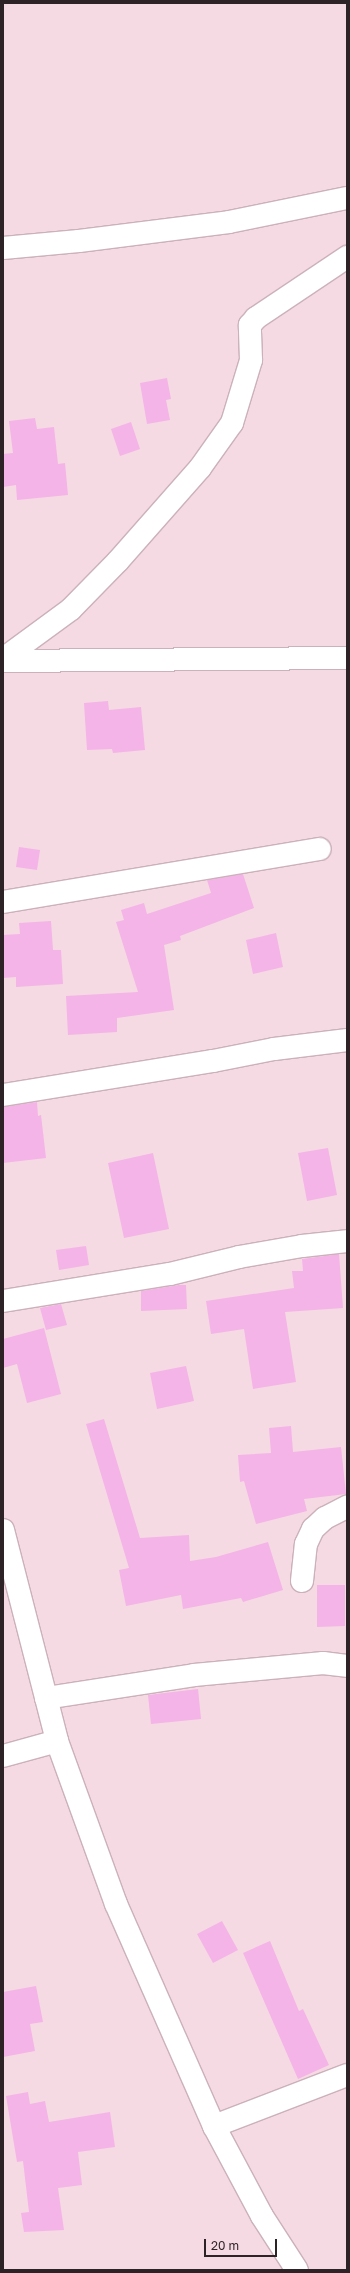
<!DOCTYPE html>
<style>
body{margin:0}
#map{position:relative;width:350px;height:2273px;overflow:hidden;background:#f5dae3;font-family:"Golos Text",sans-serif}
div>[style]{position:absolute}
[style*='--x']{left:calc(var(--x)*1px);top:calc(var(--y)*1px);width:calc(var(--w)*1px);rotate:calc(var(--a)*1deg)}
.building>*{inset:0;background:#f4b4e7}
.roads{filter:drop-shadow(1px 0 #cbb1ba) drop-shadow(-1px 0 #cbb1ba) drop-shadow(0 1px #cbb1ba) drop-shadow(0 -1px #cbb1ba)}
.street>*{height:22px;margin:-11px;padding:0 11px;transform-origin:11px;border-radius:11px;background:#fff}
.secondary>*{height:22px;margin:-11px;padding:0 11px;transform-origin:11px;border-radius:11px;background:#fff}
span{translate:-50% -50%;white-space:nowrap;text-align:center;line-height:1.15;-webkit-text-stroke:3px #f5dae3;paint-order:stroke}
.frame{position:absolute;inset:0;border:4px solid #2d2327;pointer-events:none}
.scale{position:absolute;left:204px;top:2239px;width:73px;height:18px;box-sizing:border-box;border:2px solid #2d2327;border-top:0;padding-left:5px;font-size:12px;line-height:14px;white-space:nowrap;color:#2d2327;-webkit-text-stroke:3px #f5dae3;paint-order:stroke}
</style>
<div id="map">
<div class="building">
<div style="clip-path:polygon(167px 378px,171px 399px,166px 400px,170px 420px,147px 424px,140px 383px)"></div>
<div style="clip-path:polygon(35px 418px,37px 429px,54px 427px,58px 464px,65px 463px,68px 495px,17px 500px,16px 485px,3px 487px,3px 454px,13px 453px,9px 421px)"></div>
<div style="clip-path:polygon(131px 422px,140px 449px,120px 456px,111px 429px)"></div>
<div style="clip-path:polygon(108px 701px,109px 710px,141px 707px,145px 750px,113px 753px,112px 749px,87px 750px,84px 703px)"></div>
<div style="clip-path:polygon(19px 847px,40px 850px,37px 870px,16px 867px)"></div>
<div style="clip-path:polygon(243px 874px,254px 908px,180px 936px,181px 940px,164px 945px,174px 1010px,117px 1018px,117px 1032px,68px 1035px,66px 996px,138px 992px,116px 922px,124px 920px,121px 910px,144px 903px,147px 914px,211px 893px,207px 880px)"></div>
<div style="clip-path:polygon(51px 921px,53px 950px,61px 950px,63px 984px,16px 987px,16px 977px,3px 978px,3px 935px,20px 934px,19px 923px)"></div>
<div style="clip-path:polygon(276px 933px,283px 967px,253px 974px,246px 940px)"></div>
<div style="clip-path:polygon(37px 1102px,38px 1116px,41px 1115px,46px 1158px,3px 1163px,3px 1107px)"></div>
<div style="clip-path:polygon(328px 1148px,337px 1195px,307px 1201px,298px 1153px)"></div>
<div style="clip-path:polygon(153px 1153px,169px 1229px,124px 1238px,108px 1163px)"></div>
<div style="clip-path:polygon(86px 1246px,89px 1265px,59px 1270px,56px 1250px)"></div>
<div style="clip-path:polygon(339px 1254px,343px 1308px,285px 1312px,296px 1382px,253px 1389px,244px 1329px,211px 1334px,206px 1301px,294px 1288px,292px 1271px,303px 1271px,302px 1259px)"></div>
<div style="clip-path:polygon(179px 1285px,186px 1285px,187px 1309px,141px 1311px,141px 1291px)"></div>
<div style="clip-path:polygon(61px 1304px,67px 1325px,46px 1330px,40px 1308px)"></div>
<div style="clip-path:polygon(44px 1328px,61px 1394px,27px 1403px,17px 1364px,3px 1368px,3px 1339px)"></div>
<div style="clip-path:polygon(186px 1366px,194px 1401px,157px 1409px,150px 1373px)"></div>
<div style="clip-path:polygon(104px 1419px,140px 1538px,189px 1535px,190px 1561px,216px 1557px,268px 1542px,283px 1590px,243px 1602px,241px 1598px,183px 1609px,181px 1595px,126px 1606px,119px 1570px,129px 1568px,86px 1424px)"></div>
<div style="clip-path:polygon(291px 1426px,293px 1452px,341px 1447px,346px 1494px,304px 1499px,307px 1511px,256px 1524px,244px 1481px,240px 1482px,238px 1455px,271px 1453px,269px 1428px)"></div>
<div style="clip-path:polygon(317px 1585px,345px 1585px,345px 1626px,317px 1627px)"></div>
<div style="clip-path:polygon(198px 1689px,201px 1719px,151px 1724px,148px 1695px)"></div>
<div style="clip-path:polygon(222px 1921px,238px 1950px,213px 1963px,197px 1934px)"></div>
<div style="clip-path:polygon(270px 1941px,299px 2011px,303px 2009px,329px 2065px,298px 2079px,243px 1953px)"></div>
<div style="clip-path:polygon(36px 1986px,43px 2022px,30px 2024px,35px 2051px,3px 2057px,3px 1992px)"></div>
<div style="clip-path:polygon(28px 2092px,30px 2104px,45px 2101px,49px 2122px,110px 2112px,115px 2147px,78px 2152px,82px 2185px,58px 2188px,64px 2230px,24px 2232px,21px 2213px,29px 2212px,23px 2161px,17px 2162px,6px 2096px)"></div>
</div>
<div class="roads">
<div class="street">
<div style="--x:3;--y:248;--w:76;--a:-5.3"></div>
<div style="--x:79;--y:241;--w:151;--a:-7.2"></div>
<div style="--x:229;--y:222;--w:120;--a:-11.5"></div>
<div style="--x:3;--y:659;--w:84;--a:-36.3"></div>
<div style="--x:71;--y:609;--w:67;--a:-45.6"></div>
<div style="--x:118;--y:561;--w:124;--a:-48.6"></div>
<div style="--x:200;--y:468;--w:55;--a:-54.6"></div>
<div style="--x:232;--y:423;--w:66;--a:-73.2"></div>
<div style="--x:251;--y:360;--w:35;--a:-92"></div>
<div style="--x:250;--y:325;--w:9;--a:-49"></div>
<div style="--x:256;--y:318;--w:110;--a:-33.8"></div>
<div style="--x:3;--y:661;--w:344;--a:-0.5"></div>
<div style="--x:3;--y:902;--w:321;--a:-9.5"></div>
<div style="--x:3;--y:1095;--w:213;--a:-9.2"></div>
<div style="--x:213;--y:1061;--w:62;--a:-11.1"></div>
<div style="--x:274;--y:1049;--w:74;--a:-7"></div>
<div style="--x:3;--y:1301;--w:169;--a:-9.2"></div>
<div style="--x:170;--y:1274;--w:71;--a:-13.8"></div>
<div style="--x:239;--y:1257;--w:64;--a:-9.9"></div>
<div style="--x:302;--y:1246;--w:45;--a:-6.3"></div>
<div style="--x:302;--y:1581;--w:37;--a:-84"></div>
<div style="--x:306;--y:1544;--w:17;--a:-65"></div>
<div style="--x:313;--y:1529;--w:16;--a:-43"></div>
<div style="--x:325;--y:1518;--w:25;--a:-27"></div>
<div style="--x:46;--y:1698;--w:150;--a:-8.8"></div>
<div style="--x:194;--y:1675;--w:130;--a:-5.3"></div>
<div style="--x:323;--y:1663;--w:24;--a:7"></div>
<div style="--x:3;--y:1756;--w:56;--a:-15.5"></div>
<div style="--x:214;--y:2126;--w:142;--a:-21"></div>
</div>
<div class="secondary">
<div style="--x:3;--y:1530;--w:218;--a:75.6"></div>
<div style="--x:57;--y:1741;--w:173;--a:70.1"></div>
<div style="--x:116;--y:1904;--w:243;--a:66.2"></div>
<div style="--x:214;--y:2126;--w:102;--a:61.9"></div>
<div style="--x:262;--y:2216;--w:64;--a:57.1"></div>
</div>
</div>
<div class="frame"></div>
<div class="scale">20 m</div>
</div>
